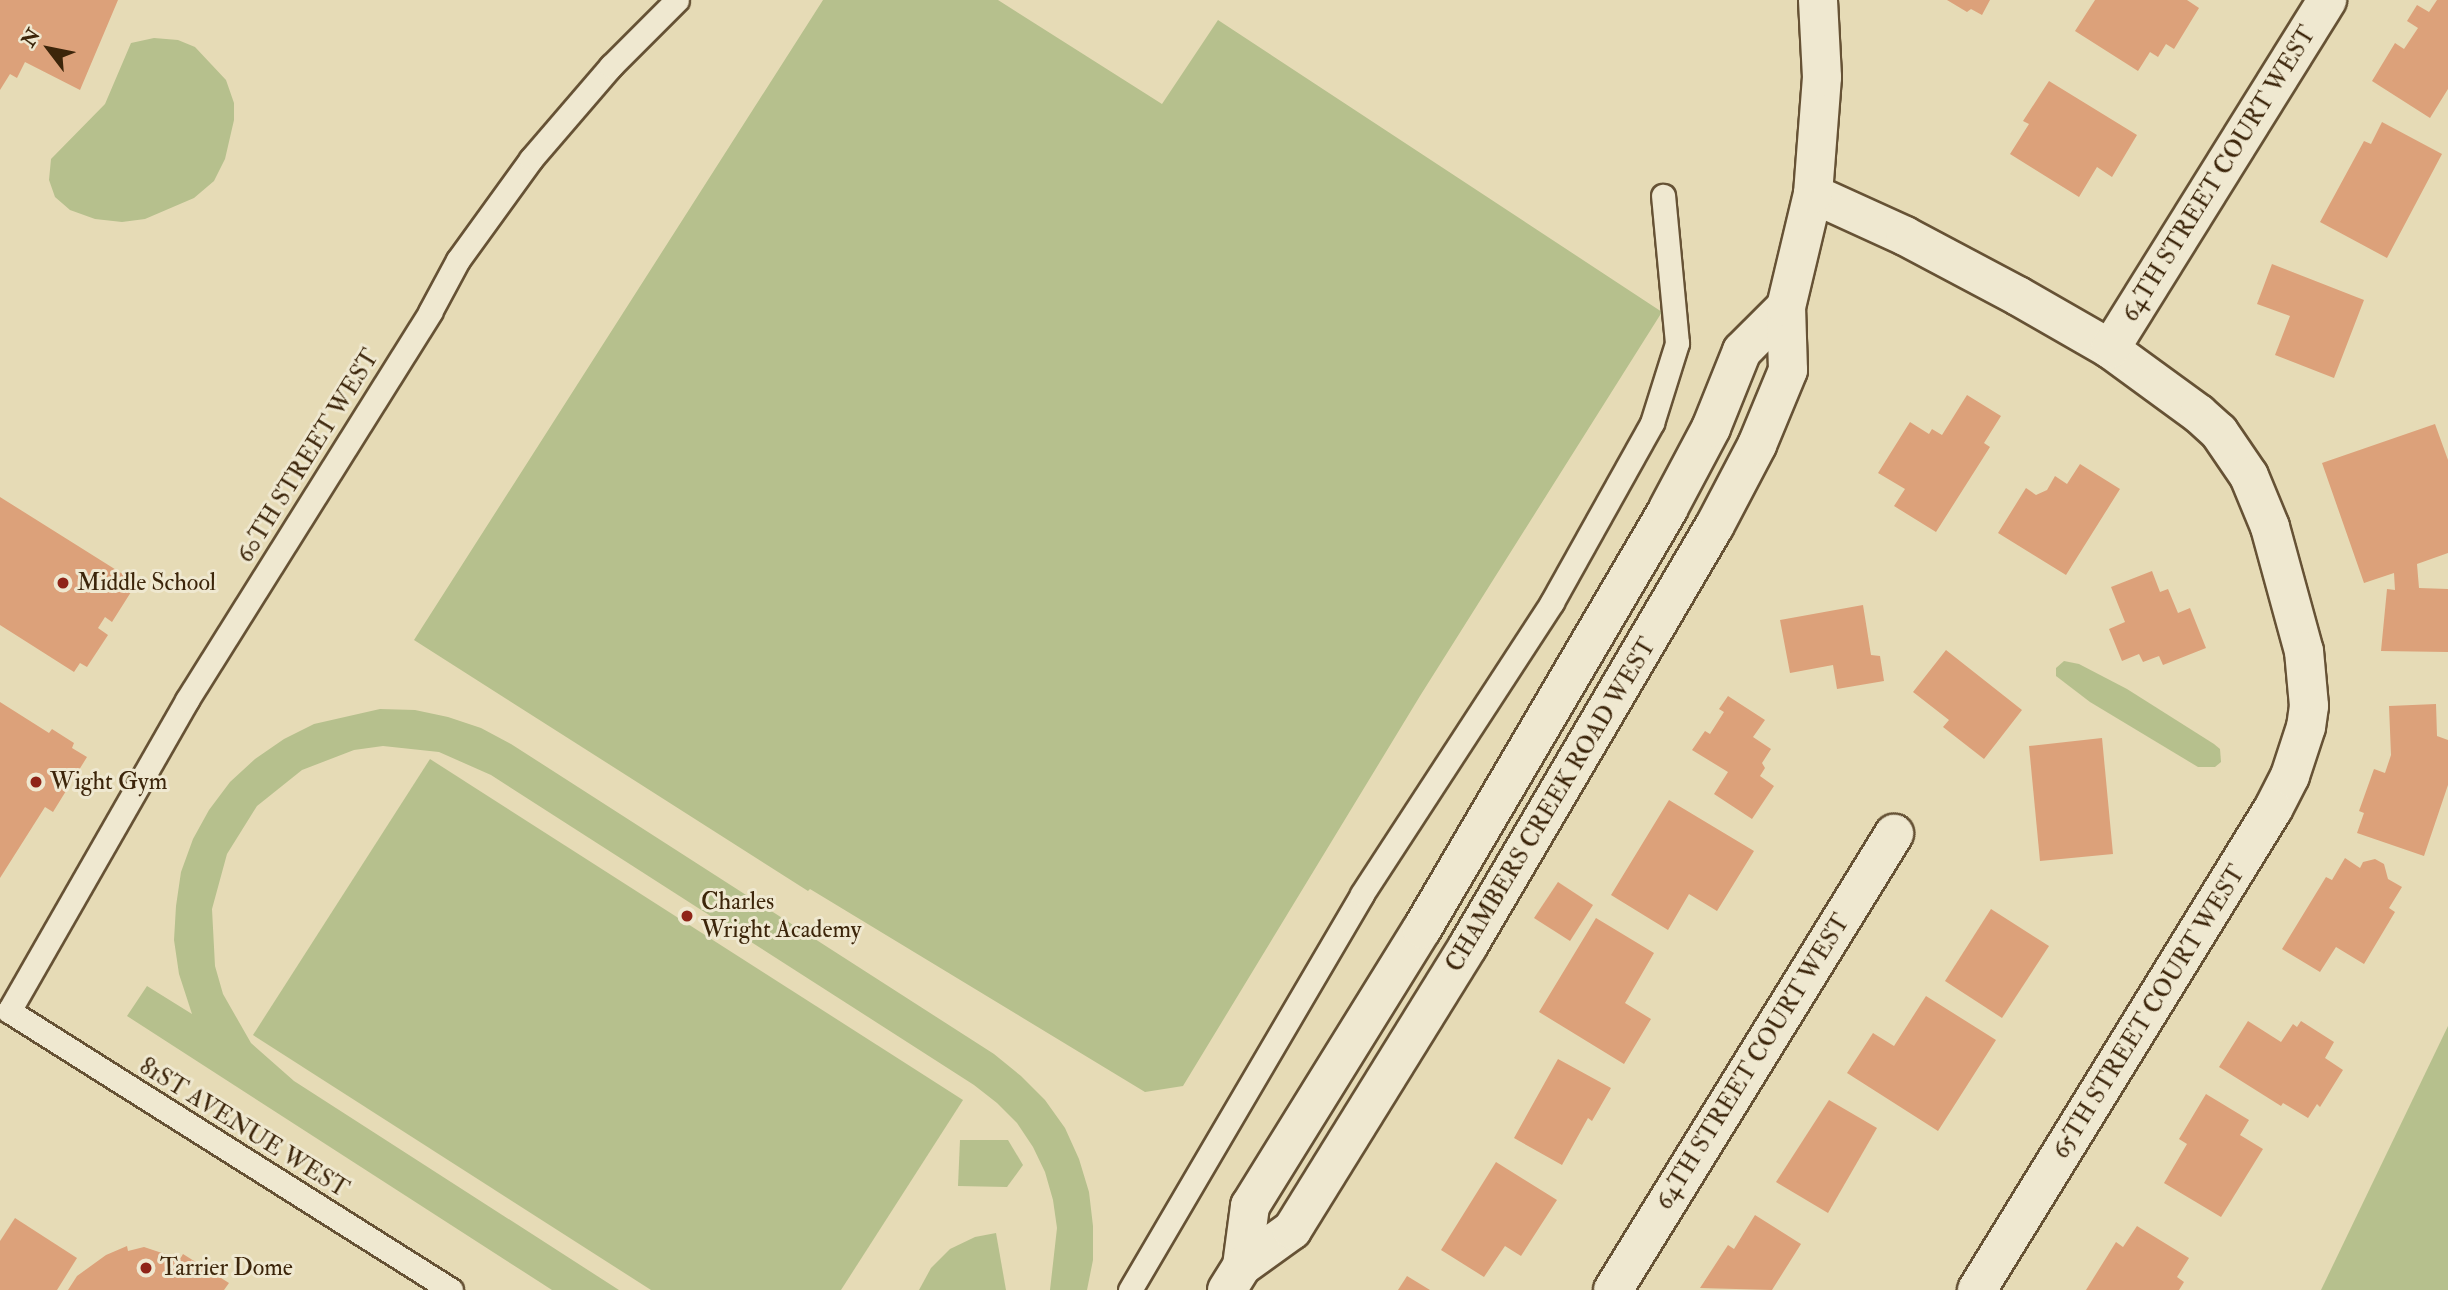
<!DOCTYPE html>
<style>
body{margin:0}
#map{position:relative;width:2448px;height:1290px;overflow:hidden;background:#e6dbb6;font-family:"IM FELL Double Pica",serif}
div>[style]{position:absolute}
[style*='--x']{left:calc(var(--x)*1px);top:calc(var(--y)*1px);width:calc(var(--w)*1px);rotate:calc(var(--a)*1deg)}
.green>*{inset:0;background:#b6c08d}
.building>*{inset:0;background:#dca17a}
.roads{filter:drop-shadow(2px 0 #665235) drop-shadow(-2px 0 #665235) drop-shadow(0 2px #665235) drop-shadow(0 -2px #665235)}
.lane>*{height:23px;margin:-11.5px;padding:0 11.5px;transform-origin:11.5px;border-radius:11.5px;background:#efe8d0}
.street>*{height:38px;margin:-19px;padding:0 19px;transform-origin:19px;border-radius:19px;background:#efe8d0}
.secondary>*{height:38px;margin:-19px;padding:0 19px;transform-origin:19px;border-radius:19px;background:#efe8d0}
.dots>*{width:19px;height:19px;translate:-50% -50%;box-sizing:border-box;border:4px solid #efe8d0;border-radius:50%}
span{translate:-50% -50%;white-space:nowrap;text-align:center;line-height:1.15;-webkit-text-stroke:6px #efe8d0;paint-order:stroke}
.street-label{font-size:24px;color:#3c250a}
.poi-label{font-size:24px;color:#3c250a}
.left{translate:0 -50%;text-align:left}
.north{position:absolute;left:14px;top:14px;width:70px;height:70px;-webkit-text-stroke:5px #efe8d0;paint-order:stroke;rotate:302deg;font-size:19px;font-weight:700;line-height:28px;text-align:center;color:#3c250a}
.north::after{content:'';display:block;margin:auto;width:24px;height:32px;background:#3c250a;clip-path:polygon(50% 0,100% 100%,50% 72%,0 100%)}
</style>
<div id="map">
<div class="green">
<div style="clip-path:polygon(823px 0,998px 0,1162px 104px,1218px 20px,1662px 312px,1420px 696px,1183px 1086px,1145px 1092px,810px 889px,808px 891px,414px 640px)"></div>
<div style="clip-path:polygon(154px 38px,178px 40px,195px 47px,226px 80px,234px 103px,234px 120px,225px 159px,214px 181px,194px 198px,145px 219px,122px 222px,95px 219px,70px 210px,55px 197px,49px 180px,51px 159px,105px 104px,131px 43px)"></div>
<div style="clip-path:polygon(2064px 661px,2079px 664px,2127px 689px,2214px 744px,2220px 749px,2221px 762px,2215px 767px,2198px 767px,2090px 702px,2056px 676px,2056px 668px)"></div>
<div style="clip-path:polygon(380px 709px,415px 710px,448px 717px,481px 728px,511px 744px,994px 1054px,1021px 1076px,1045px 1100px,1065px 1128px,1079px 1159px,1089px 1192px,1093px 1226px,1093px 1260px,1087px 1290px,1050px 1290px,1057px 1228px,1053px 1200px,1045px 1172px,1033px 1147px,1017px 1123px,997px 1103px,974px 1085px,491px 775px,439px 752px,383px 746px,354px 750px,302px 770px,257px 806px,227px 854px,212px 909px,215px 966px,223px 994px,251px 1043px,294px 1081px,619px 1290px,552px 1290px,127px 1016px,147px 986px,192px 1014px,179px 974px,174px 940px,176px 906px,181px 872px,193px 839px,209px 810px,230px 782px,255px 759px,284px 739px,314px 724px)"></div>
<div style="clip-path:polygon(430px 759px,963px 1100px,841px 1290px,651px 1290px,253px 1035px)"></div>
<div style="clip-path:polygon(2448px 1026px,2448px 1290px,2321px 1290px)"></div>
<div style="clip-path:polygon(960px 1140px,1008px 1140px,1023px 1165px,1007px 1187px,958px 1186px)"></div>
<div style="clip-path:polygon(996px 1233px,1006px 1290px,919px 1290px,931px 1268px,950px 1249px,975px 1237px)"></div>
</div>
<div class="building">
<div style="clip-path:polygon(0 0,118px 0,80px 90px,25px 62px,17px 78px,10px 74px,0 90px)"></div>
<div style="clip-path:polygon(1947px 0,1990px 0,1982px 15px,1971px 9px,1967px 12px)"></div>
<div style="clip-path:polygon(2095px 0,2187px 0,2199px 8px,2174px 49px,2166px 44px,2158px 57px,2150px 52px,2138px 71px,2075px 31px)"></div>
<div style="clip-path:polygon(2437px 0,2448px 0,2448px 89px,2430px 118px,2372px 81px,2395px 43px,2404px 49px,2418px 28px,2407px 21px,2417px 5px,2429px 12px)"></div>
<div style="clip-path:polygon(2049px 81px,2137px 135px,2112px 177px,2097px 167px,2079px 197px,2010px 154px,2029px 124px,2023px 121px)"></div>
<div style="clip-path:polygon(2382px 122px,2442px 154px,2387px 258px,2320px 222px,2364px 141px,2371px 144px)"></div>
<div style="clip-path:polygon(2272px 264px,2364px 300px,2334px 378px,2275px 355px,2290px 316px,2257px 304px)"></div>
<div style="clip-path:polygon(1967px 395px,2001px 416px,1984px 443px,1990px 447px,1936px 532px,1894px 506px,1905px 489px,1878px 473px,1910px 422px,1929px 434px,1932px 429px,1942px 435px)"></div>
<div style="clip-path:polygon(2435px 424px,2448px 460px,2448px 553px,2417px 564px,2419px 588px,2448px 589px,2448px 652px,2381px 651px,2387px 589px,2395px 590px,2394px 573px,2364px 583px,2322px 463px)"></div>
<div style="clip-path:polygon(2080px 464px,2120px 489px,2066px 575px,1998px 533px,2026px 488px,2036px 495px,2047px 490px,2055px 476px,2067px 484px)"></div>
<div style="clip-path:polygon(0 497px,129px 578px,124px 587px,131px 592px,112px 622px,105px 617px,98px 628px,108px 635px,87px 667px,80px 663px,74px 672px,0 625px)"></div>
<div style="clip-path:polygon(2152px 571px,2160px 592px,2168px 589px,2178px 613px,2190px 608px,2206px 648px,2163px 665px,2159px 656px,2143px 662px,2139px 654px,2122px 661px,2109px 629px,2125px 622px,2111px 587px)"></div>
<div style="clip-path:polygon(1863px 605px,1871px 655px,1880px 656px,1884px 681px,1837px 689px,1833px 665px,1790px 673px,1780px 620px)"></div>
<div style="clip-path:polygon(1946px 650px,2022px 710px,1984px 759px,1943px 727px,1949px 720px,1913px 692px)"></div>
<div style="clip-path:polygon(1728px 696px,1765px 720px,1753px 737px,1771px 749px,1762px 763px,1765px 768px,1760px 776px,1774px 786px,1752px 819px,1714px 794px,1728px 772px,1692px 750px,1705px 731px,1710px 734px,1724px 712px,1719px 709px)"></div>
<div style="clip-path:polygon(0 702px,49px 733px,52px 729px,74px 743px,72px 748px,87px 757px,53px 812px,45px 807px,0 878px)"></div>
<div style="clip-path:polygon(2436px 704px,2437px 736px,2448px 740px,2448px 785px,2424px 856px,2357px 833px,2364px 813px,2359px 811px,2374px 769px,2385px 773px,2391px 755px,2389px 706px)"></div>
<div style="clip-path:polygon(2102px 738px,2113px 854px,2040px 861px,2029px 746px)"></div>
<div style="clip-path:polygon(1669px 800px,1754px 851px,1717px 911px,1689px 894px,1668px 930px,1611px 895px)"></div>
<div style="clip-path:polygon(2345px 858px,2360px 868px,2363px 862px,2375px 859px,2384px 864px,2388px 879px,2402px 887px,2389px 908px,2395px 912px,2364px 964px,2336px 947px,2320px 972px,2282px 949px,2326px 877px,2332px 880px)"></div>
<div style="clip-path:polygon(1558px 882px,1593px 905px,1570px 941px,1534px 918px)"></div>
<div style="clip-path:polygon(1991px 909px,2049px 946px,2002px 1018px,1945px 981px)"></div>
<div style="clip-path:polygon(1596px 918px,1654px 953px,1625px 1003px,1651px 1019px,1624px 1064px,1539px 1012px)"></div>
<div style="clip-path:polygon(1926px 996px,1996px 1040px,1938px 1131px,1847px 1073px,1873px 1033px,1894px 1046px)"></div>
<div style="clip-path:polygon(2248px 1021px,2281px 1042px,2293px 1024px,2297px 1027px,2301px 1021px,2334px 1042px,2325px 1058px,2343px 1070px,2320px 1107px,2317px 1104px,2308px 1118px,2283px 1103px,2281px 1106px,2219px 1067px)"></div>
<div style="clip-path:polygon(1558px 1059px,1611px 1088px,1592px 1121px,1588px 1118px,1562px 1165px,1514px 1138px)"></div>
<div style="clip-path:polygon(2206px 1094px,2249px 1120px,2240px 1135px,2263px 1149px,2221px 1217px,2164px 1183px,2187px 1144px,2179px 1139px)"></div>
<div style="clip-path:polygon(1829px 1100px,1877px 1128px,1828px 1213px,1776px 1182px)"></div>
<div style="clip-path:polygon(1496px 1162px,1557px 1200px,1521px 1256px,1505px 1246px,1484px 1277px,1441px 1250px)"></div>
<div style="clip-path:polygon(1755px 1215px,1801px 1244px,1772px 1290px,1700px 1288px,1728px 1245px,1734px 1249px)"></div>
<div style="clip-path:polygon(15px 1218px,77px 1258px,57px 1290px,0 1290px,0 1241px)"></div>
<div style="clip-path:polygon(2137px 1226px,2189px 1258px,2177px 1277px,2184px 1282px,2179px 1290px,2086px 1290px,2116px 1242px,2123px 1247px)"></div>
<div style="clip-path:polygon(127px 1246px,128px 1251px,144px 1247px,180px 1259px,183px 1254px,229px 1283px,224px 1290px,68px 1290px,77px 1276px,106px 1255px)"></div>
<div style="clip-path:polygon(1407px 1276px,1430px 1290px,1398px 1290px)"></div>
</div>
<div class="roads">
<div class="lane">
<div style="--x:451;--y:1290;--w:523;--a:-147.74"></div>
<div style="--x:9;--y:1011;--w:358;--a:-60.2"></div>
<div style="--x:187;--y:700;--w:458;--a:-57.9"></div>
<div style="--x:430;--y:312;--w:59;--a:-61.7"></div>
<div style="--x:458;--y:260;--w:125;--a:-54.1"></div>
<div style="--x:531;--y:159;--w:123;--a:-49.3"></div>
<div style="--x:611;--y:66;--w:93;--a:-45"></div>
<div style="--x:1130;--y:1290;--w:459;--a:-59.6"></div>
<div style="--x:1362;--y:894;--w:348;--a:-56.9"></div>
<div style="--x:1552;--y:602;--w:205;--a:-60.8"></div>
<div style="--x:1652;--y:423;--w:84;--a:-72.6"></div>
<div style="--x:1677;--y:343;--w:148;--a:-95.4"></div>
</div>
<div class="street">
<div style="--x:1813;--y:194;--w:101;--a:24.5"></div>
<div style="--x:1905;--y:236;--w:128;--a:28"></div>
<div style="--x:2018;--y:296;--w:106;--a:29.9"></div>
<div style="--x:2110;--y:349;--w:110;--a:36.1"></div>
<div style="--x:2199;--y:414;--w:27;--a:42"></div>
<div style="--x:2219;--y:432;--w:53;--a:55.7"></div>
<div style="--x:2249;--y:476;--w:55;--a:67.6"></div>
<div style="--x:2270;--y:527;--w:129;--a:74.7"></div>
<div style="--x:2304;--y:651;--w:55;--a:84.8"></div>
<div style="--x:2309;--y:706;--w:21;--a:98"></div>
<div style="--x:2306;--y:727;--w:52;--a:108.1"></div>
<div style="--x:2290;--y:776;--w:37;--a:117"></div>
<div style="--x:2273;--y:809;--w:565;--a:121.61"></div>
<div style="--x:2110;--y:349;--w:411;--a:-58.1"></div>
<div style="--x:1613;--y:1290;--w:536;--a:-58.36"></div>
</div>
<div class="secondary">
<div style="--x:1242;--y:1266;--w:61;--a:-82.4"></div>
<div style="--x:1250;--y:1206;--w:326;--a:-58.2"></div>
<div style="--x:1422;--y:929;--w:487;--a:-59.6"></div>
<div style="--x:1668;--y:509;--w:92;--a:-62"></div>
<div style="--x:1711;--y:428;--w:83;--a:-68.1"></div>
<div style="--x:1742;--y:351;--w:62;--a:-45"></div>
<div style="--x:1227;--y:1290;--w:28;--a:-58"></div>
<div style="--x:1242;--y:1266;--w:62;--a:-35.8"></div>
<div style="--x:1292;--y:1230;--w:334;--a:-58.2"></div>
<div style="--x:1468;--y:946;--w:486;--a:-59.6"></div>
<div style="--x:1714;--y:527;--w:93;--a:-62.3"></div>
<div style="--x:1757;--y:445;--w:81;--a:-67.5"></div>
<div style="--x:1788;--y:370;--w:63;--a:-91.8"></div>
<div style="--x:1786;--y:307;--w:116;--a:-76.6"></div>
<div style="--x:1813;--y:194;--w:117;--a:-85.6"></div>
<div style="--x:1822;--y:77;--w:77;--a:-93"></div>
</div>
</div>
<div class="dots">
<div style="left:63px;top:583px;background:#8f2418"></div>
<div style="left:36px;top:782px;background:#8f2418"></div>
<div style="left:687px;top:916px;background:#8f2418"></div>
<div style="left:146px;top:1268px;background:#8f2418"></div>
</div>
<div class="street-label">
<span style="left:2219px;top:174px;rotate:-58deg">64TH STREET COURT WEST</span>
<span style="left:308px;top:456px;rotate:-58deg">60TH STREET WEST</span>
<span style="left:1551px;top:805px;rotate:-59deg">CHAMBERS CREEK ROAD WEST</span>
<span style="left:2149px;top:1012px;rotate:-58deg">65TH STREET COURT WEST</span>
<span style="left:1753px;top:1062px;rotate:-58deg">64TH STREET COURT WEST</span>
<span style="left:244px;top:1128px;rotate:32deg">81ST AVENUE WEST</span>
</div>
<div class="poi-label">
<span class="left" style="left:77px;top:583px">Middle School</span>
<span class="left" style="left:50px;top:782px">Wight Gym</span>
<span class="left" style="left:701px;top:916px">Charles<br>Wright Academy</span>
<span class="left" style="left:160px;top:1268px">Tarrier Dome</span>
</div>
<div class="north">N</div>
</div>
